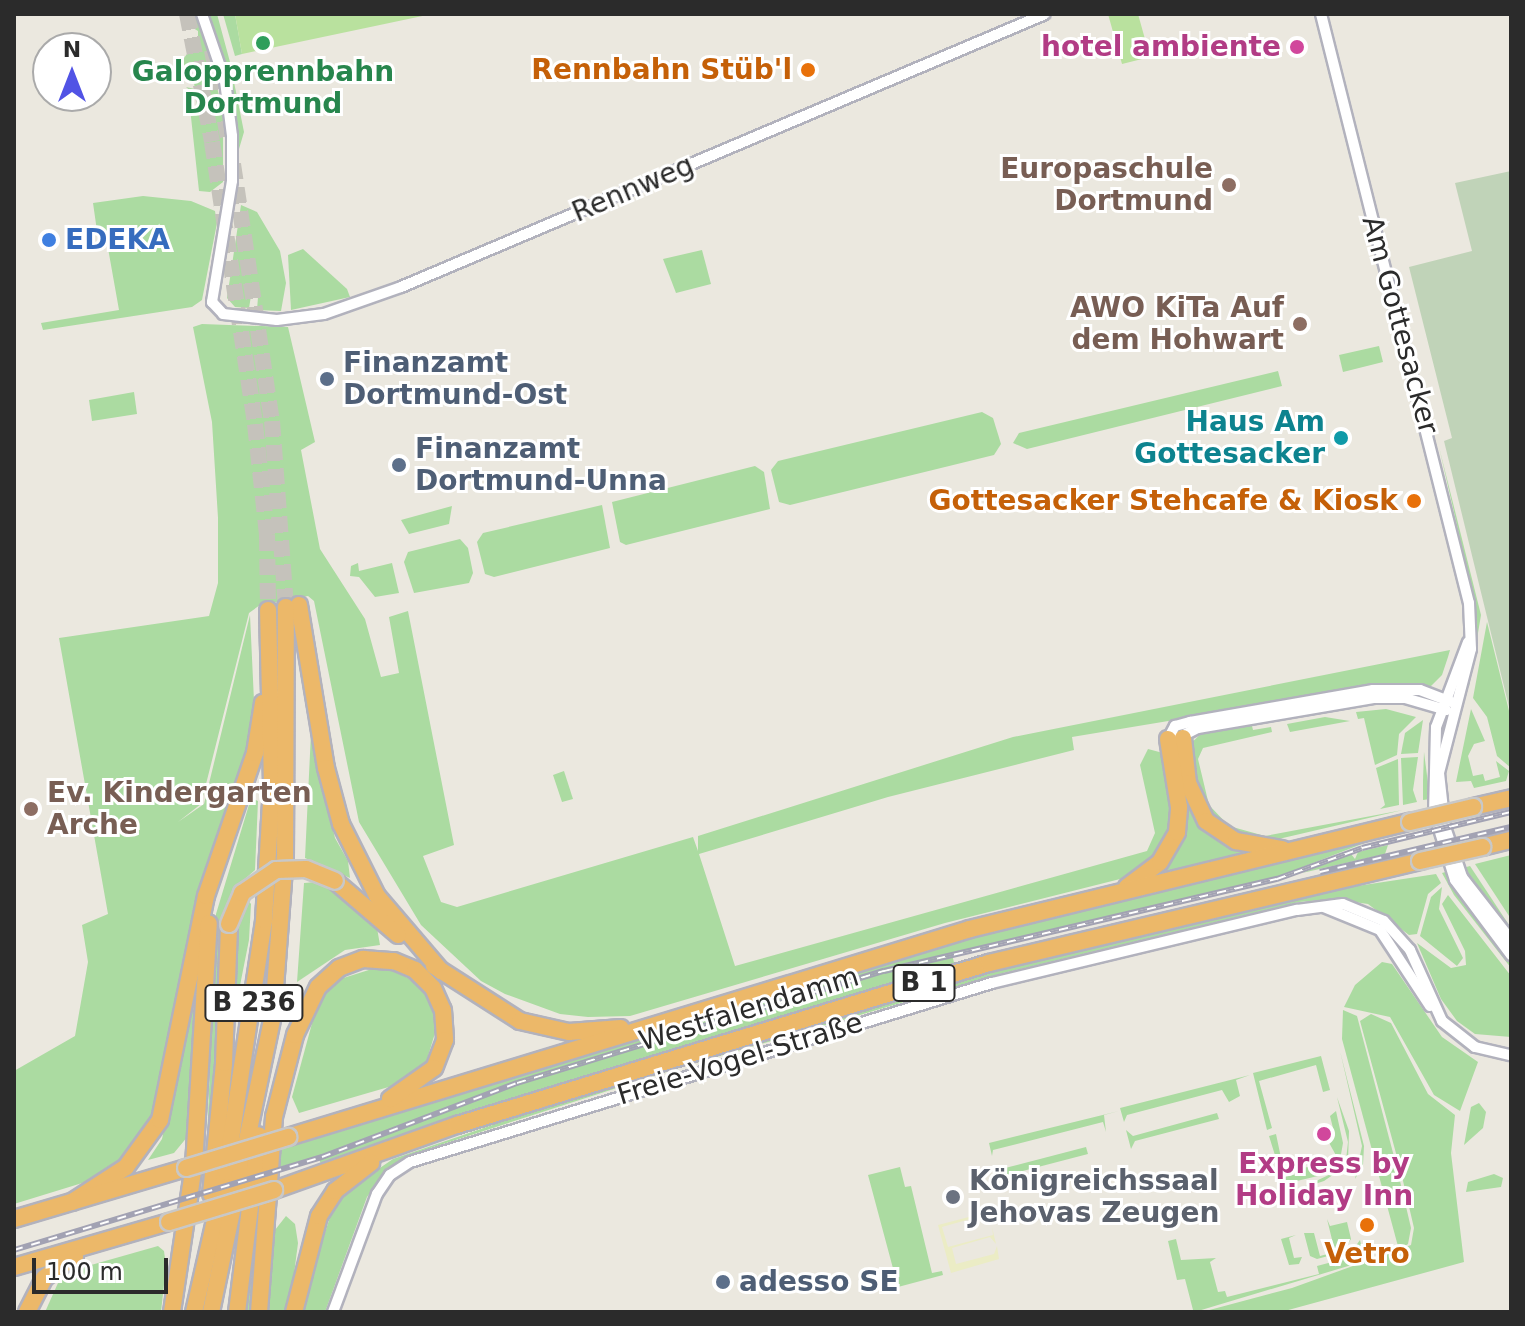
<!DOCTYPE html>
<meta charset="utf-8">
<style>
body{margin:0}
#map{position:relative;width:1525px;height:1326px;overflow:hidden;background:#ebe8df;font-family:"DejaVu Sans",sans-serif}
div>[style]{position:absolute}
[style*='--x']{left:calc(var(--x)*1px);top:calc(var(--y)*1px);width:calc(var(--w)*1px);rotate:calc(var(--a)*1deg)}
.green>*{inset:0;background:#abdba1}
.sand>*{inset:0;background:#ebecc5}
.cemetery>*{inset:0;background:#c0d3b8}
.pitch>*{inset:0;background:#b9e19e}
.highway-tunnel>*{height:16px;margin-top:-8px;transform-origin:0;background:repeating-linear-gradient(90deg,#c5c2bb 0 16px,transparent 0 24px)}
.roads{filter:drop-shadow(2px 0 #b2b2bd) drop-shadow(-2px 0 #b2b2bd) drop-shadow(0 2px #b2b2bd) drop-shadow(0 -2px #b2b2bd)}
.minor>*{height:10px;margin:-5px;padding:0 5px;transform-origin:5px;border-radius:5px;background:#fff}
.highway>*{height:16px;margin:-8px;padding:0 8px;transform-origin:8px;border-radius:8px;background:#ecb869}
.rail>*{height:6px;margin-top:-3px;transform-origin:0;background:repeating-linear-gradient(90deg,#fff 0 9px,#a2a2b3 0 18px);box-sizing:border-box;border-block:2px solid #a2a2b3}
.bridges{filter:drop-shadow(2px 0 #c8c8c8) drop-shadow(-2px 0 #c8c8c8) drop-shadow(0 2px #c8c8c8) drop-shadow(0 -2px #c8c8c8)}
.highway-bridge>*{height:16px;margin:-8px;padding:0 8px;transform-origin:8px;border-radius:8px;background:#ecb869}
.dots>*{width:22px;height:22px;translate:-50% -50%;box-sizing:border-box;border:4px solid #fff;border-radius:50%}
span{translate:-50% -50%;white-space:nowrap;text-align:center;line-height:1.15;-webkit-text-stroke:6px #fff;paint-order:stroke}
.shield-label span{padding:2px 6px;background:#fff;border:2px solid;border-radius:6px;-webkit-text-stroke-width:0}
.shield-label{font-size:26px;color:#2b2b2b;font-weight:700}
.hotel-label{font-size:28px;color:#b23c85;font-weight:700}
.right{translate:-100% -50%;text-align:right}
.food-label{font-size:28px;color:#c56008;font-weight:700}
.leisure-label{font-size:28px;color:#27864d;font-weight:700}
.education-label{font-size:28px;color:#785e54;font-weight:700}
.left{translate:0 -50%;text-align:left}
.street-label{font-size:28px;color:#2b2b2b}
.shop-label{font-size:28px;color:#366cbe;font-weight:700}
.service-label{font-size:28px;color:#4e5e75;font-weight:700}
.culture-label{font-size:28px;color:#0d838f;font-weight:700}
.worship-label{font-size:28px;color:#5b616d;font-weight:700}
.frame{position:absolute;inset:0;border:16px solid #2b2b2b;pointer-events:none}
.north{position:absolute;left:32px;top:32px;width:80px;height:80px;box-sizing:border-box;background:#fff;border:2px solid #aaa;border-radius:50%;rotate:0deg;font-size:22px;font-weight:700;line-height:32px;text-align:center;color:#2b2b2b}
.north::after{content:'';display:block;margin:auto;width:28px;height:36px;background:#5153e5;clip-path:polygon(50% 0,100% 100%,50% 72%,0 100%)}
.scale{position:absolute;left:32px;top:1258px;width:136px;height:36px;box-sizing:border-box;border:4px solid #2b2b2b;border-top:0;padding-left:10px;font-size:24px;line-height:28px;white-space:nowrap;color:#2b2b2b;-webkit-text-stroke:6px #fff;paint-order:stroke}
</style>
<div id="map">
<div class="green">
<div style="clip-path:polygon(192px 14px,195px 14px,209px 50px,223px 114px,223px 182px,210px 192px,199px 191px,190px 108px,198px 110px,195px 95px,186px 87px,195px 89px,193px 77px,184px 72px,184px 58px,198px 39px,198px 31px,188px 25px)"></div>
<div style="clip-path:polygon(208px 14px,217px 14px,230px 62px,244px 132px,239px 149px,225px 59px)"></div>
<div style="clip-path:polygon(223px 14px,235px 14px,242px 54px,235px 56px)"></div>
<div style="clip-path:polygon(143px 196px,191px 201px,215px 211px,217px 223px,202px 300px,192px 307px,43px 330px,41px 323px,119px 310px,106px 237px,98px 238px,93px 203px)"></div>
<div style="clip-path:polygon(241px 205px,257px 212px,280px 251px,286px 283px,281px 311px,257px 310px,258px 297px,251px 296px,249px 308px,235px 307px,227px 298px)"></div>
<div style="clip-path:polygon(303px 249px,347px 289px,350px 297px,291px 310px,288px 255px)"></div>
<div style="clip-path:polygon(702px 250px,711px 284px,676px 293px,663px 259px)"></div>
<div style="clip-path:polygon(202px 324px,288px 327px,315px 442px,301px 450px,320px 549px,365px 619px,381px 677px,399px 673px,389px 617px,408px 611px,454px 845px,423px 856px,441px 902px,457px 907px,693px 837px,698px 851px,698px 836px,1013px 737px,1450px 650px,1448px 657px,1442px 675px,1428px 689px,1360px 689px,1072px 737px,1074px 750px,888px 797px,699px 854px,735px 966px,1147px 851px,1155px 833px,1140px 765px,1148px 749px,1163px 753px,1176px 813px,1158px 859px,1128px 877px,945px 923px,630px 1016px,588px 1017px,560px 1014px,505px 994px,481px 981px,421px 925px,359px 822px,314px 601px,308px 596px,260px 605px,249px 613px,201px 804px,178px 822px,204px 804px,250px 615px,254px 701px,249px 744px,207px 865px,156px 1114px,137px 1148px,105px 1176px,14px 1204px,14px 1071px,75px 1036px,88px 962px,82px 925px,108px 914px,59px 638px,209px 616px,218px 583px,218px 518px,212px 422px,193px 327px)"></div>
<div style="clip-path:polygon(1379px 346px,1383px 362px,1343px 372px,1339px 355px)"></div>
<div style="clip-path:polygon(1278px 371px,1282px 386px,1027px 449px,1013px 443px,1019px 433px)"></div>
<div style="clip-path:polygon(134px 392px,137px 414px,92px 421px,89px 400px)"></div>
<div style="clip-path:polygon(982px 412px,993px 418px,1001px 444px,994px 455px,790px 505px,779px 502px,771px 470px,778px 461px)"></div>
<div style="clip-path:polygon(1439px 447px,1481px 615px,1469px 687px,1473px 595px)"></div>
<div style="clip-path:polygon(755px 466px,764px 472px,770px 509px,626px 545px,620px 542px,612px 502px)"></div>
<div style="clip-path:polygon(602px 505px,610px 548px,494px 577px,485px 574px,477px 542px,483px 533px)"></div>
<div style="clip-path:polygon(452px 506px,449px 524px,409px 534px,401px 520px)"></div>
<div style="clip-path:polygon(460px 539px,468px 548px,473px 573px,469px 583px,414px 593px,404px 562px,408px 552px)"></div>
<div style="clip-path:polygon(358px 563px,359px 571px,392px 563px,399px 593px,375px 597px,359px 577px,350px 576px,351px 566px)"></div>
<div style="clip-path:polygon(1487px 622px,1511px 719px,1511px 768px,1497px 756px,1487px 717px,1473px 698px)"></div>
<div style="clip-path:polygon(1386px 709px,1416px 717px,1399px 734px,1397px 755px,1375px 765px,1364px 718px,1358px 719px,1356px 712px)"></div>
<div style="clip-path:polygon(1471px 709px,1485px 741px,1474px 744px,1468px 756px,1473px 776px,1483px 774px,1485px 781px,1500px 777px,1496px 761px,1509px 771px,1506px 781px,1474px 788px,1471px 781px,1456px 782px)"></div>
<div style="clip-path:polygon(1325px 717px,1350px 721px,1290px 732px,1287px 724px)"></div>
<div style="clip-path:polygon(1423px 720px,1418px 753px,1401px 754px,1405px 733px)"></div>
<div style="clip-path:polygon(1251px 722px,1253px 730px,1271px 727px,1272px 732px,1203px 748px,1198px 759px,1209px 805px,1229px 826px,1265px 836px,1403px 810px,1270px 841px,1228px 834px,1199px 802px,1188px 746px,1205px 730px)"></div>
<div style="clip-path:polygon(311px 733px,335px 838px,348px 861px,350px 878px,305px 858px)"></div>
<div style="clip-path:polygon(1424px 752px,1430px 799px,1423px 800px,1423px 781px)"></div>
<div style="clip-path:polygon(1418px 757px,1413px 790px,1417px 802px,1403px 805px,1401px 758px)"></div>
<div style="clip-path:polygon(1398px 759px,1399px 805px,1380px 809px,1385px 805px,1376px 768px)"></div>
<div style="clip-path:polygon(564px 771px,573px 799px,562px 802px,553px 775px)"></div>
<div style="clip-path:polygon(1184px 788px,1242px 849px,1241px 854px,1164px 872px,1161px 866px)"></div>
<div style="clip-path:polygon(251px 798px,258px 801px,255px 870px,237px 886px,251px 904px,249px 940px,233px 1021px,239px 926px,223px 925px,213px 1134px,207px 1141px,216px 914px)"></div>
<div style="clip-path:polygon(1380px 837px,1277px 877px,952px 954px,955px 967px,551px 1089px,322px 1167px,318px 1156px,273px 1169px,279px 1148px,979px 932px)"></div>
<div style="clip-path:polygon(1388px 845px,1385px 854px,1302px 873px,1351px 854px,1355px 859px,1358px 852px)"></div>
<div style="clip-path:polygon(1511px 855px,1511px 919px,1475px 864px)"></div>
<div style="clip-path:polygon(1470px 866px,1511px 928px,1511px 932px,1474px 887px,1463px 868px)"></div>
<div style="clip-path:polygon(1449px 871px,1511px 964px,1511px 968px,1454px 895px,1442px 873px)"></div>
<div style="clip-path:polygon(1436px 874px,1441px 883px,1428px 894px,1417px 934px,1409px 935px,1368px 904px,1334px 899px,1299px 902px,1003px 973px,679px 1068px,409px 1155px,386px 1171px,367px 1197px,325px 1312px,300px 1312px,336px 1198px,393px 1159px,566px 1100px,988px 970px,1318px 892px)"></div>
<div style="clip-path:polygon(316px 882px,335px 892px,377px 928px,380px 945px,345px 950px,297px 982px,304px 883px)"></div>
<div style="clip-path:polygon(1442px 887px,1439px 909px,1463px 958px,1457px 966px,1420px 936px,1431px 897px)"></div>
<div style="clip-path:polygon(1448px 895px,1511px 976px,1511px 1037px,1475px 1034px,1457px 1021px,1441px 999px,1417px 943px,1451px 968px,1466px 965px,1465px 951px,1442px 904px)"></div>
<div style="clip-path:polygon(1382px 962px,1392px 964px,1442px 1037px,1478px 1062px,1460px 1111px,1434px 1095px,1390px 1017px,1344px 1007px,1355px 985px)"></div>
<div style="clip-path:polygon(372px 969px,398px 971px,420px 987px,432px 1004px,438px 1023px,426px 1063px,420px 1073px,399px 1084px,299px 1113px,292px 1097px,317px 1005px,337px 980px)"></div>
<div style="clip-path:polygon(191px 1007px,198px 1012px,188px 1136px,174px 1153px,148px 1160px,162px 1139px)"></div>
<div style="clip-path:polygon(1343px 1010px,1357px 1016px,1397px 1168px,1411px 1228px,1408px 1244px,1399px 1250px,1342px 1039px)"></div>
<div style="clip-path:polygon(1371px 1014px,1391px 1023px,1428px 1094px,1455px 1115px,1451px 1153px,1464px 1262px,1281px 1312px,1202px 1312px,1292px 1288px,1411px 1245px,1414px 1228px,1400px 1168px,1360px 1021px)"></div>
<div style="clip-path:polygon(1340px 1051px,1364px 1146px,1363px 1165px,1355px 1179px,1362px 1146px)"></div>
<div style="clip-path:polygon(1321px 1056px,1330px 1090px,1323px 1092px,1316px 1065px,1259px 1081px,1272px 1128px,1267px 1130px,1253px 1073px)"></div>
<div style="clip-path:polygon(1250px 1075px,1236px 1080px,1240px 1096px,1229px 1102px,1222px 1090px,1127px 1115px,1124px 1122px,1120px 1108px)"></div>
<div style="clip-path:polygon(1337px 1097px,1349px 1131px,1348px 1161px,1343px 1168px,1324px 1181px,1297px 1190px,1335px 1172px,1346px 1160px,1348px 1142px)"></div>
<div style="clip-path:polygon(1479px 1103px,1486px 1112px,1483px 1128px,1464px 1145px,1471px 1107px)"></div>
<div style="clip-path:polygon(1119px 1111px,1104px 1115px,1106px 1132px,1103px 1122px,993px 1150px,992px 1156px,989px 1143px)"></div>
<div style="clip-path:polygon(1336px 1111px,1343px 1143px,1340px 1160px,1318px 1176px,1284px 1184px,1269px 1136px,1276px 1134px,1285px 1177px,1297px 1174px,1296px 1170px,1338px 1159px,1327px 1139px,1335px 1136px,1330px 1116px)"></div>
<div style="clip-path:polygon(1217px 1113px,1219px 1119px,1135px 1141px,1131px 1149px,1126px 1130px,1133px 1136px)"></div>
<div style="clip-path:polygon(1086px 1147px,1088px 1154px,1007px 1175px,1005px 1168px)"></div>
<div style="clip-path:polygon(900px 1167px,905px 1187px,911px 1186px,932px 1273px,942px 1271px,943px 1275px,898px 1287px,868px 1175px)"></div>
<div style="clip-path:polygon(1494px 1174px,1503px 1178px,1501px 1187px,1466px 1192px,1468px 1182px)"></div>
<div style="clip-path:polygon(259px 1209px,254px 1312px,243px 1312px,254px 1211px)"></div>
<div style="clip-path:polygon(286px 1216px,295px 1224px,298px 1243px,293px 1282px,286px 1312px,265px 1312px,275px 1230px)"></div>
<div style="clip-path:polygon(1327px 1219px,1330px 1226px,1347px 1222px,1351px 1239px,1343px 1252px,1317px 1259px,1310px 1256px,1304px 1233px,1314px 1233px,1320px 1256px,1335px 1252px)"></div>
<div style="clip-path:polygon(1296px 1235px,1289px 1238px,1294px 1258px,1302px 1257px,1299px 1264px,1289px 1265px,1281px 1239px)"></div>
<div style="clip-path:polygon(1176px 1239px,1181px 1260px,1216px 1258px,1210px 1262px,1218px 1292px,1225px 1291px,1227px 1297px,1319px 1274px,1317px 1266px,1347px 1258px,1360px 1240px,1365px 1261px,1198px 1311px,1193px 1310px,1185px 1279px,1177px 1280px,1168px 1241px)"></div>
<div style="clip-path:polygon(158px 1246px,164px 1251px,166px 1266px,161px 1312px,45px 1312px,58px 1283px,77px 1269px)"></div>
</div>
<div class="sand">
<div style="clip-path:polygon(988px 1212px,990px 1221px,988px 1214px,942px 1227px,948px 1247px,993px 1235px,992px 1227px,996px 1244px,990px 1237px,952px 1248px,956px 1264px,994px 1254px,997px 1246px,999px 1259px,951px 1273px,938px 1225px)"></div>
</div>
<div class="cemetery">
<div style="clip-path:polygon(1511px 171px,1511px 715px,1444px 441px,1452px 438px,1409px 267px,1472px 251px,1455px 183px)"></div>
</div>
<div class="pitch">
<div style="clip-path:polygon(235px 14px,432px 14px,242px 54px)"></div>
<div style="clip-path:polygon(1108px 14px,1138px 14px,1150px 57px,1122px 64px)"></div>
</div>
<div class="highway-tunnel">
<div style="--x:187;--y:14;--w:130;--a:78.9"></div>
<div style="--x:212;--y:142;--w:285;--a:81.3"></div>
<div style="--x:255;--y:424;--w:112;--a:83.8"></div>
<div style="--x:267;--y:535;--w:75;--a:89.2"></div>
<div style="--x:212;--y:50;--w:88;--a:79.6"></div>
<div style="--x:233;--y:164;--w:260;--a:81.4"></div>
<div style="--x:272;--y:421;--w:187;--a:85.7"></div>
</div>
<div class="roads">
<div class="minor">
<div style="--x:202;--y:14;--w:71;--a:71.1"></div>
<div style="--x:225;--y:81;--w:55;--a:82.7"></div>
<div style="--x:232;--y:136;--w:45;--a:90"></div>
<div style="--x:232;--y:181;--w:123;--a:99.4"></div>
<div style="--x:212;--y:302;--w:16;--a:47"></div>
<div style="--x:223;--y:314;--w:54;--a:6.3"></div>
<div style="--x:277;--y:320;--w:47;--a:-7.3"></div>
<div style="--x:324;--y:314;--w:82;--a:-19.3"></div>
<div style="--x:401;--y:287;--w:699;--a:-22.97"></div>
<div style="--x:1321;--y:14;--w:607;--a:75.9"></div>
<div style="--x:1469;--y:603;--w:46;--a:87.5"></div>
<div style="--x:1471;--y:649;--w:128;--a:104.5"></div>
<div style="--x:1439;--y:773;--w:54;--a:83.7"></div>
<div style="--x:1445;--y:827;--w:53;--a:71.2"></div>
<div style="--x:1462;--y:877;--w:80;--a:52.1"></div>
<div style="--x:1468;--y:642;--w:91;--a:110.6"></div>
<div style="--x:1436;--y:727;--w:86;--a:91.3"></div>
<div style="--x:1434;--y:813;--w:70;--a:72.6"></div>
<div style="--x:1455;--y:880;--w:94;--a:53.3"></div>
<div style="--x:1178;--y:738;--w:22;--a:-27"></div>
<div style="--x:1198;--y:728;--w:178;--a:-9.7"></div>
<div style="--x:1373;--y:698;--w:32;--a:0"></div>
<div style="--x:1405;--y:698;--w:43;--a:16.3"></div>
<div style="--x:1168;--y:739;--w:15;--a:-62"></div>
<div style="--x:1175;--y:726;--w:16;--a:-15"></div>
<div style="--x:1190;--y:722;--w:186;--a:-9.9"></div>
<div style="--x:1373;--y:690;--w:47;--a:0"></div>
<div style="--x:1420;--y:690;--w:34;--a:21"></div>
<div style="--x:1324;--y:907;--w:61;--a:22.3"></div>
<div style="--x:1380;--y:930;--w:91;--a:56.7"></div>
<div style="--x:333;--y:1312;--w:126;--a:-69.6"></div>
<div style="--x:377;--y:1194;--w:23;--a:-56"></div>
<div style="--x:390;--y:1175;--w:24;--a:-33"></div>
<div style="--x:410;--y:1162;--w:609;--a:-17.1"></div>
<div style="--x:992;--y:983;--w:314;--a:-13.5"></div>
<div style="--x:1297;--y:910;--w:46;--a:-7.4"></div>
<div style="--x:1343;--y:904;--w:44;--a:22.5"></div>
<div style="--x:1384;--y:921;--w:39;--a:48"></div>
<div style="--x:1410;--y:950;--w:78;--a:65.7"></div>
<div style="--x:1442;--y:1021;--w:42;--a:38.2"></div>
<div style="--x:1475;--y:1047;--w:37;--a:13"></div>
</div>
<div class="highway">
<div style="--x:299;--y:605;--w:165;--a:80.6"></div>
<div style="--x:326;--y:768;--w:58;--a:75"></div>
<div style="--x:341;--y:824;--w:80;--a:63.4"></div>
<div style="--x:377;--y:896;--w:99;--a:49.5"></div>
<div style="--x:1183;--y:738;--w:45;--a:83.7"></div>
<div style="--x:1188;--y:783;--w:42;--a:64.7"></div>
<div style="--x:1206;--y:821;--w:36;--a:34"></div>
<div style="--x:1236;--y:841;--w:47;--a:9.9"></div>
<div style="--x:1473;--y:807;--w:39;--a:-13"></div>
<div style="--x:1482;--y:847;--w:30;--a:-14"></div>
<div style="--x:335;--y:881;--w:83;--a:40.6"></div>
<div style="--x:1127;--y:887;--w:41;--a:-37.1"></div>
<div style="--x:1160;--y:862;--w:34;--a:-60"></div>
<div style="--x:1177;--y:832;--w:25;--a:-85"></div>
<div style="--x:1179;--y:807;--w:69;--a:-99.2"></div>
<div style="--x:434;--y:966;--w:102;--a:32.6"></div>
<div style="--x:520;--y:1021;--w:50;--a:12.7"></div>
<div style="--x:569;--y:1032;--w:52;--a:-4.4"></div>
<div style="--x:288;--y:1137;--w:713;--a:-16.96"></div>
<div style="--x:970;--y:929;--w:453;--a:-13.7"></div>
<div style="--x:274;--y:1190;--w:194;--a:-19.6"></div>
<div style="--x:457;--y:1125;--w:556;--a:-16.94"></div>
<div style="--x:989;--y:963;--w:443;--a:-13.3"></div>
<div style="--x:211;--y:1194;--w:132;--a:-84.3"></div>
<div style="--x:224;--y:1063;--w:139;--a:-87.9"></div>
<div style="--x:72;--y:1202;--w:64;--a:-32.9"></div>
<div style="--x:126;--y:1167;--w:58;--a:-54.1"></div>
<div style="--x:160;--y:1120;--w:229;--a:-78.4"></div>
<div style="--x:206;--y:896;--w:151;--a:-71.1"></div>
<div style="--x:255;--y:753;--w:51;--a:-80.9"></div>
<div style="--x:14;--y:1219;--w:179;--a:-16.5"></div>
<div style="--x:14;--y:1267;--w:161;--a:-16.2"></div>
<div style="--x:27;--y:1312;--w:38;--a:-63"></div>
<div style="--x:44;--y:1278;--w:38;--a:-35"></div>
<div style="--x:172;--y:1312;--w:149;--a:-81.5"></div>
<div style="--x:194;--y:1165;--w:242;--a:-86.5"></div>
<div style="--x:194;--y:1312;--w:144;--a:-77.1"></div>
<div style="--x:226;--y:1172;--w:255;--a:-81.4"></div>
<div style="--x:264;--y:920;--w:136;--a:-86.6"></div>
<div style="--x:272;--y:784;--w:174;--a:-91.3"></div>
<div style="--x:211;--y:1312;--w:303;--a:-78.2"></div>
<div style="--x:273;--y:1015;--w:158;--a:-85.7"></div>
<div style="--x:285;--y:857;--w:250;--a:-89.8"></div>
<div style="--x:237;--y:1312;--w:178;--a:-82.9"></div>
<div style="--x:259;--y:1312;--w:196;--a:-85.6"></div>
<div style="--x:274;--y:1117;--w:85;--a:-75.6"></div>
<div style="--x:295;--y:1035;--w:53;--a:-64.4"></div>
<div style="--x:318;--y:987;--w:28;--a:-42"></div>
<div style="--x:339;--y:968;--w:26;--a:-21"></div>
<div style="--x:363;--y:959;--w:31;--a:4"></div>
<div style="--x:394;--y:961;--w:23;--a:23"></div>
<div style="--x:415;--y:970;--w:25;--a:45"></div>
<div style="--x:433;--y:988;--w:24;--a:66"></div>
<div style="--x:443;--y:1010;--w:30;--a:86"></div>
<div style="--x:445;--y:1040;--w:30;--a:111"></div>
<div style="--x:434;--y:1068;--w:54;--a:144.8"></div>
<div style="--x:294;--y:1312;--w:99;--a:-75.4"></div>
<div style="--x:319;--y:1216;--w:30;--a:-57"></div>
<div style="--x:335;--y:1191;--w:46;--a:-37.9"></div>
</div>
</div>
<div class="rail">
<div style="--x:1320;--y:872;--w:196;--a:-13.3"></div>
<div style="--x:14;--y:1250;--w:322;--a:-16.8"></div>
<div style="--x:322;--y:1157;--w:209;--a:-20.8"></div>
<div style="--x:517;--y:1083;--w:384;--a:-17"></div>
<div style="--x:884;--y:971;--w:404;--a:-13.2"></div>
<div style="--x:1277;--y:879;--w:90;--a:-20"></div>
<div style="--x:1362;--y:848;--w:153;--a:-13.6"></div>
</div>
<div class="bridges">
<div class="highway-bridge">
<div style="--x:1410;--y:822;--w:65;--a:-13.4"></div>
<div style="--x:1420;--y:861;--w:64;--a:-12.7"></div>
<div style="--x:229;--y:924;--w:34;--a:-67"></div>
<div style="--x:242;--y:893;--w:41;--a:-34.1"></div>
<div style="--x:276;--y:870;--w:30;--a:-2"></div>
<div style="--x:306;--y:869;--w:31;--a:22"></div>
<div style="--x:186;--y:1168;--w:107;--a:-16.9"></div>
<div style="--x:169;--y:1222;--w:110;--a:-16.9"></div>
</div>
</div>
<div class="dots">
<div style="left:263px;top:43px;background:#2e9e5b"></div>
<div style="left:1297px;top:47px;background:#d1479c"></div>
<div style="left:808px;top:70px;background:#e8710a"></div>
<div style="left:1229px;top:185px;background:#8d6e63"></div>
<div style="left:49px;top:240px;background:#3f7fe0"></div>
<div style="left:1300px;top:324px;background:#8d6e63"></div>
<div style="left:327px;top:379px;background:#5c6f8a"></div>
<div style="left:1341px;top:438px;background:#0f9aa8"></div>
<div style="left:399px;top:465px;background:#5c6f8a"></div>
<div style="left:1414px;top:501px;background:#e8710a"></div>
<div style="left:31px;top:809px;background:#8d6e63"></div>
<div style="left:1324px;top:1134px;background:#d1479c"></div>
<div style="left:953px;top:1197px;background:#6b7280"></div>
<div style="left:1367px;top:1225px;background:#e8710a"></div>
<div style="left:723px;top:1282px;background:#5c6f8a"></div>
</div>
<div class="shield-label">
<span style="left:924px;top:983px">B 1</span>
<span style="left:254px;top:1003px">B 236</span>
</div>
<div class="hotel-label">
<span class="right" style="left:1281px;top:47px">hotel ambiente</span>
<span style="left:1324px;top:1180px">Express by<br>Holiday Inn</span>
</div>
<div class="food-label">
<span class="right" style="left:792px;top:70px">Rennbahn Stüb'l</span>
<span class="right" style="left:1398px;top:501px">Gottesacker Stehcafe &amp; Kiosk</span>
<span style="left:1367px;top:1254px">Vetro</span>
</div>
<div class="leisure-label">
<span style="left:263px;top:88px">Galopprennbahn<br>Dortmund</span>
</div>
<div class="education-label">
<span class="right" style="left:1213px;top:185px">Europaschule<br>Dortmund</span>
<span class="right" style="left:1284px;top:324px">AWO KiTa Auf<br>dem Hohwart</span>
<span class="left" style="left:47px;top:809px">Ev. Kindergarten<br>Arche</span>
</div>
<div class="street-label">
<span style="left:633px;top:189px;rotate:-23deg">Rennweg</span>
<span style="left:1400px;top:325px;rotate:75deg">Am Gottesacker</span>
<span style="left:749px;top:1009px;rotate:-17deg">Westfalendamm</span>
<span style="left:740px;top:1059px;rotate:-17deg">Freie-Vogel-Straße</span>
</div>
<div class="shop-label">
<span class="left" style="left:65px;top:240px">EDEKA</span>
</div>
<div class="service-label">
<span class="left" style="left:343px;top:379px">Finanzamt<br>Dortmund-Ost</span>
<span class="left" style="left:415px;top:465px">Finanzamt<br>Dortmund-Unna</span>
<span class="left" style="left:739px;top:1282px">adesso SE</span>
</div>
<div class="culture-label">
<span class="right" style="left:1325px;top:438px">Haus Am<br>Gottesacker</span>
</div>
<div class="worship-label">
<span class="left" style="left:969px;top:1197px">Königreichssaal<br>Jehovas Zeugen</span>
</div>
<div class="frame"></div>
<div class="north">N</div>
<div class="scale">100 m</div>
</div>
